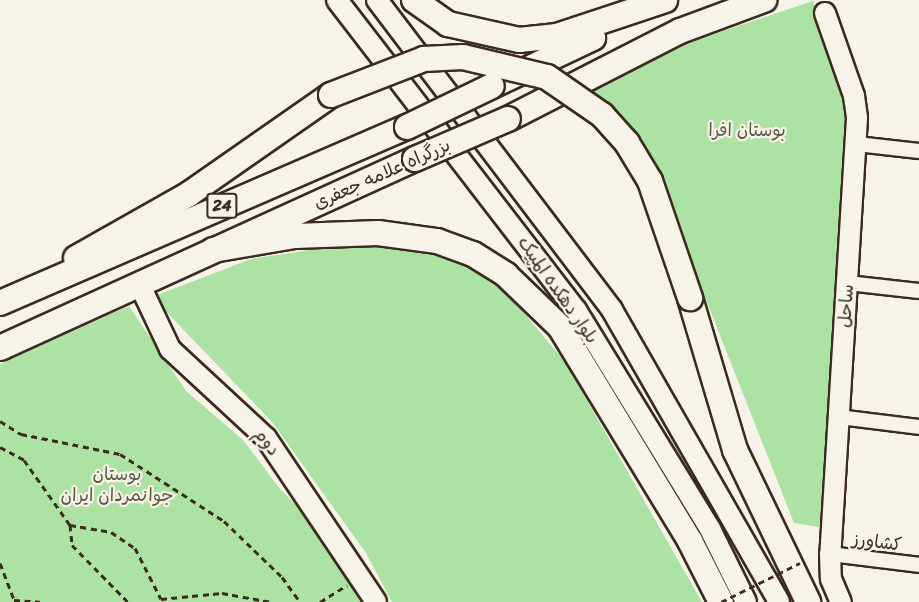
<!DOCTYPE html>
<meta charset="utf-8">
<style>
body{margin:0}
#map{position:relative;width:919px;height:602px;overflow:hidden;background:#f7f3e8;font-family:Sriracha,"Playpen Sans Arabic",sans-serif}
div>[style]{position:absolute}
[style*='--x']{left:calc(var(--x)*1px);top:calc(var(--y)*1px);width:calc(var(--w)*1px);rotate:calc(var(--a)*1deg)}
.green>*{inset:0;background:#ade2a5}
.path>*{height:3px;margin-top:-1.5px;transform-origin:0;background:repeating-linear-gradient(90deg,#3b2a1e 0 6px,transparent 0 10.5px)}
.roads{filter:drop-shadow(2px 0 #3b2a1e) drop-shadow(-2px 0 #3b2a1e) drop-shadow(0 2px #3b2a1e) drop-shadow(0 -2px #3b2a1e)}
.street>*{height:14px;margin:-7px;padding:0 7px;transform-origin:7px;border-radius:7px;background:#f7f3e8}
.secondary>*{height:20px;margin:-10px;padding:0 10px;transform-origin:10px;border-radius:10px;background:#f7f3e8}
.highway>*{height:24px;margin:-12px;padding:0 12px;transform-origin:12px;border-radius:12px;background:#f7f3e8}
.path-bridge>*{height:3px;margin-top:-1.5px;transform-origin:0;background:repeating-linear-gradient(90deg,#3b2a1e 0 6px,transparent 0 10.5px)}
.bridges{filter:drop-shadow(2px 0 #3b2a1e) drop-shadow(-2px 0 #3b2a1e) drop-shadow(0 2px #3b2a1e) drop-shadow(0 -2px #3b2a1e)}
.highway-bridge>*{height:24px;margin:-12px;padding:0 12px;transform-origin:12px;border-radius:12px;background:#f7f3e8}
span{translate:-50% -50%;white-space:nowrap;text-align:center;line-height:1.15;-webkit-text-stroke:4.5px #f7f3e8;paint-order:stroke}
.shield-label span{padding:2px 4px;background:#f7f3e8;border:2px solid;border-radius:4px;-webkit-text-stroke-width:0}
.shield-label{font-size:16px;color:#3b2a1e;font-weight:700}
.park-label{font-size:18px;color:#585840}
.street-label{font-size:18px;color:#3b2a1e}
</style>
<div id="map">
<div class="green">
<div style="clip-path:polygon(813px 1px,852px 114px,825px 528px,794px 523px,658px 178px,587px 90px,699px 39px)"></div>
<div style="clip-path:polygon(362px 242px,410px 244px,463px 259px,503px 288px,565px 362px,702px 602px,392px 602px,366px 553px,272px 422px,152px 297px,251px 259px)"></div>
<div style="clip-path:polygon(129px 306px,186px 391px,243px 440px,280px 489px,329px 537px,367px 602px,0 602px,0 364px)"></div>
</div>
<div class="path">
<div style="--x:0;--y:421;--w:25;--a:32"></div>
<div style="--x:21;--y:434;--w:101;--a:11.4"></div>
<div style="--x:120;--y:454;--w:124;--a:32.8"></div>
<div style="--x:224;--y:521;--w:81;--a:44"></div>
<div style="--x:282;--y:577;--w:31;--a:54"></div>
<div style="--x:0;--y:447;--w:27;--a:28"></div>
<div style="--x:24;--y:460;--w:80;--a:54.7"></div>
<div style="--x:70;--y:525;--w:42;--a:9.7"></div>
<div style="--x:111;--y:532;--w:29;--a:34"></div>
<div style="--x:135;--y:548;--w:57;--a:63"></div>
<div style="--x:161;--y:599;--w:61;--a:-5.6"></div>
<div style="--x:222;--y:593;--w:50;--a:10.4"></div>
<div style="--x:70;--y:525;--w:20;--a:84"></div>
<div style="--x:72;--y:545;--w:80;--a:45.5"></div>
<div style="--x:0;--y:563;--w:42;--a:69"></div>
<div style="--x:14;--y:600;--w:26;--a:4"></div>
<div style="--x:320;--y:602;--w:32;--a:-32"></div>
</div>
<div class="roads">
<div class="street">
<div style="--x:857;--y:144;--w:62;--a:6.4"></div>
<div style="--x:848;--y:283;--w:71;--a:6.4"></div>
<div style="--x:839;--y:417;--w:81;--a:7.1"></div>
<div style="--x:830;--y:554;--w:90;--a:7"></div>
</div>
<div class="secondary">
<div style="--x:337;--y:0;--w:391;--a:52.4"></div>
<div style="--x:576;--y:310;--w:257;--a:58.5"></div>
<div style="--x:710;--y:529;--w:81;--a:63.7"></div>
<div style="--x:377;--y:0;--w:389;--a:52.8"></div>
<div style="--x:612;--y:310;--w:336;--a:60.2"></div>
<div style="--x:825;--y:13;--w:88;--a:70.7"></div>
<div style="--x:854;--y:96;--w:22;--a:82"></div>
<div style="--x:857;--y:118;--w:437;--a:93.5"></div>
<div style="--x:830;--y:554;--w:25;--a:88"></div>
<div style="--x:831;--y:579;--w:25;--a:67"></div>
<div style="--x:145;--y:296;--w:59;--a:64.7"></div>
<div style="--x:170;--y:349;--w:131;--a:42.8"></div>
<div style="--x:266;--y:438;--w:197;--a:56.1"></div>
</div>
<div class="highway">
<div style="--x:414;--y:0;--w:42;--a:35.2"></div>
<div style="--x:448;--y:24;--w:73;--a:12.7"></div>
<div style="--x:519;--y:40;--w:38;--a:-6"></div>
<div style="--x:557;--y:36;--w:114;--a:-18.4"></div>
<div style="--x:492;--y:86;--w:112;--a:-25.4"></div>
<div style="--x:508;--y:119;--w:193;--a:-27.1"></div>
<div style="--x:680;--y:31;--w:90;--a:-20.3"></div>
<div style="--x:213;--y:250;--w:83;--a:-9.7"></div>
<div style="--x:295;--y:236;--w:83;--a:-2.1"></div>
<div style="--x:378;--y:233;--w:60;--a:7.7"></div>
<div style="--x:437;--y:241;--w:38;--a:20"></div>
<div style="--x:473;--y:254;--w:39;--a:32"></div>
<div style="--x:506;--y:275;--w:75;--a:43.9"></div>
<div style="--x:560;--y:327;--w:250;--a:58.7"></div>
<div style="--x:690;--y:541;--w:68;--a:63.1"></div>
<div style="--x:76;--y:258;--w:130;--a:-29.5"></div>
<div style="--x:189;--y:194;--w:173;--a:-34.9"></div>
<div style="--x:690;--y:298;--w:159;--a:73.5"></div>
<div style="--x:735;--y:450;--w:169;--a:64.3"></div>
<div style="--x:0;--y:303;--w:443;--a:-23.4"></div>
<div style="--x:0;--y:348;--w:456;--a:-24.5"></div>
</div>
</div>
<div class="path-bridge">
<div style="--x:721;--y:602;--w:88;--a:-26.3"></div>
</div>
<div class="bridges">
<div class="highway-bridge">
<div style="--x:331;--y:95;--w:100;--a:-21.2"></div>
<div style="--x:424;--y:59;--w:39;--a:-3"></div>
<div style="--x:463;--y:57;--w:86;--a:13.4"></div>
<div style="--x:547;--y:77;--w:67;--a:34.6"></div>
<div style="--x:602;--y:115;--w:38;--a:48"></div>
<div style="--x:627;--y:143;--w:44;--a:58.8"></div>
<div style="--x:650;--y:181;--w:124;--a:71.1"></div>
<div style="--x:407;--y:127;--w:94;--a:-25.8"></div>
<div style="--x:415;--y:159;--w:101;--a:-23.3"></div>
</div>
</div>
<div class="shield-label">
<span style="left:222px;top:206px">24</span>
</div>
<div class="park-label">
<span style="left:747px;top:130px">بوستان افرا</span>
<span style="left:117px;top:485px">بوستان<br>جوانمردان ایران</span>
</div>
<div class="street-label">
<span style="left:382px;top:174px;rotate:-24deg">بزرگراه علامه جعفری</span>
<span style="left:558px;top:290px;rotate:55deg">بلوار دهکده المپیک</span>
<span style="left:846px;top:306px;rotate:-86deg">ساحل</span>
<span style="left:267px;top:442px;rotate:52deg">دوم</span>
<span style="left:877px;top:542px;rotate:7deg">کشاورز</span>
</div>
</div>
